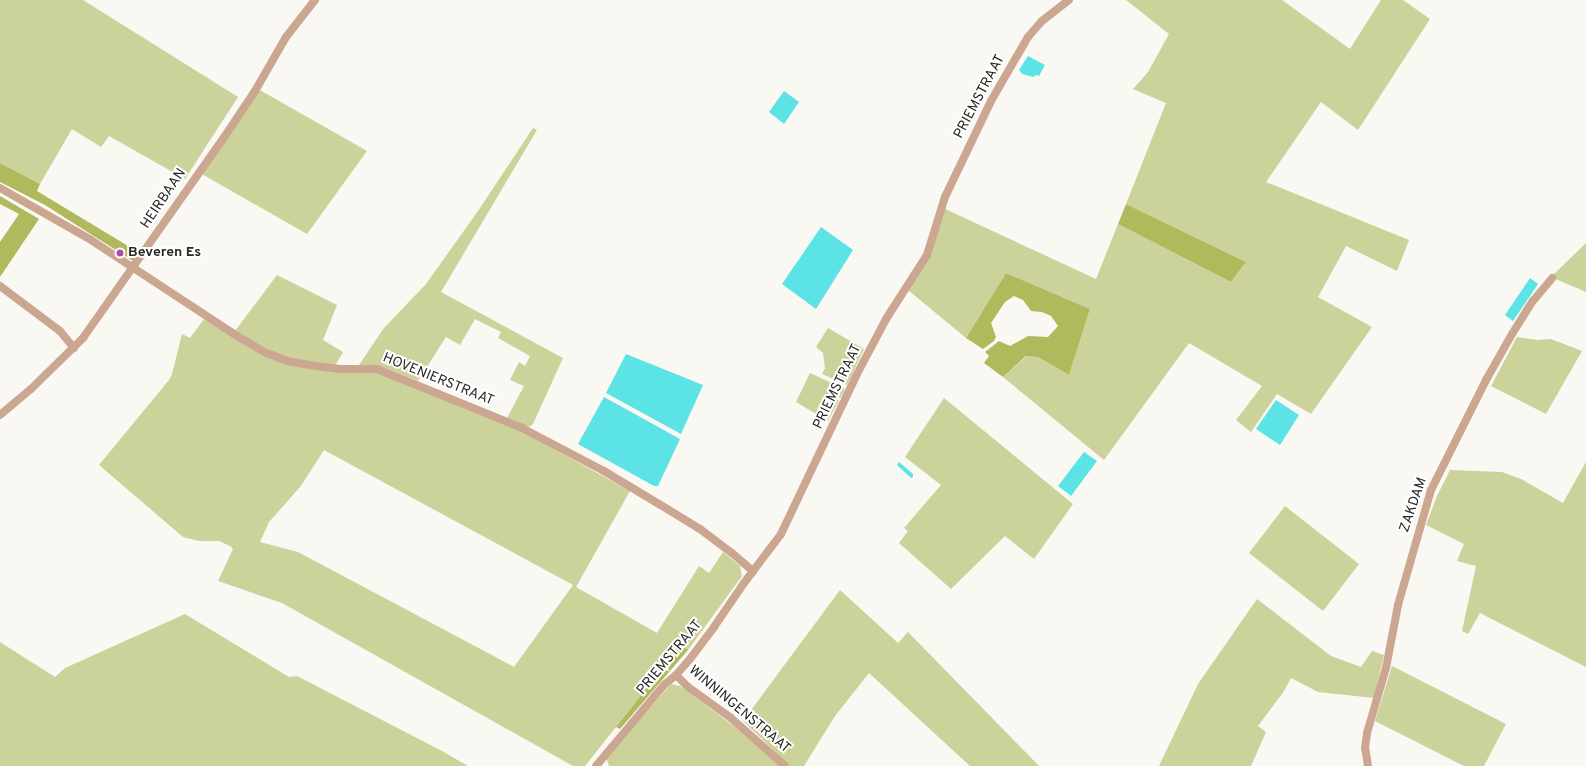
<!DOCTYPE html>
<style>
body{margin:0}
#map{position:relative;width:1586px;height:766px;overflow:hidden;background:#faf8f3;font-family:Overpass,sans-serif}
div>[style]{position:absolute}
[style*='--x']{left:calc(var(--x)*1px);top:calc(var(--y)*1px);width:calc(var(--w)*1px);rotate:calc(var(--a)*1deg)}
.green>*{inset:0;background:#cbd29a}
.forest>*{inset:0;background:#b1b95d}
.water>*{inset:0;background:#5be3e6}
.minor>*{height:8px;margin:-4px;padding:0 4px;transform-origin:4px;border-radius:4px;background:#cba691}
.dots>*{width:11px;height:11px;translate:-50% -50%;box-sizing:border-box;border:2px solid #fff;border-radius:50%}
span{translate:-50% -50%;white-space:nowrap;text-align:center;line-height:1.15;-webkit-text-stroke:4px #fff;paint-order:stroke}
.street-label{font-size:14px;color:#292826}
.poi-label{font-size:14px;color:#292826;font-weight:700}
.left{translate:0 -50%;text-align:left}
</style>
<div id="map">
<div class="green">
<div style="clip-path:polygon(0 0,83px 0,238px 97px,185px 179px,109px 136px,101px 147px,72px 129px,40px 184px,0 163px)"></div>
<div style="clip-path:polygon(1126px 0,1282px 0,1350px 49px,1381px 0,1403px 0,1430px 19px,1358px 130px,1321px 102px,1266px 182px,1409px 240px,1397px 271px,1346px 246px,1318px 297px,1372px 327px,1311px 414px,1277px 394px,1251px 432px,1236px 420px,1262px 386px,1189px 343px,1104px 460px,1003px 377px,1027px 356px,1038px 357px,1069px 375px,1090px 309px,1006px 273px,966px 338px,908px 290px,931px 254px,943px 208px,1096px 279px,1118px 224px,1231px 282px,1246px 262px,1126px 204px,1166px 103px,1133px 89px,1148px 72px,1169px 34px)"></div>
<div style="clip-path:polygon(258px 89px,367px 151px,307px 234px,200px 173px)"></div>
<div style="clip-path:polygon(533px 128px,537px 130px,441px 292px,563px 358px,533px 424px,529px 427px,507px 418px,524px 386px,510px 380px,519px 362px,525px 366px,530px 356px,498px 338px,501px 332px,475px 319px,460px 345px,446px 337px,418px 381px,385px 368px,359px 365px,384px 328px,426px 284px,478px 211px)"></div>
<div style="clip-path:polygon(1586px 243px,1586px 292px,1551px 277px)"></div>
<div style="clip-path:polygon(277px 275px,337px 305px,323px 340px,343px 352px,335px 366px,288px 358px,275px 353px,235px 331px)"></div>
<div style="clip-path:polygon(evenodd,204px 319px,273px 360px,385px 374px,519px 430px,630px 491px,576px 587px,657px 633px,699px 566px,709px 573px,723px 552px,740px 566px,742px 576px,688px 650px,681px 645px,585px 766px,573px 766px,282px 603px,218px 581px,233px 549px,230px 546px,219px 541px,199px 541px,183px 537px,99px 465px,169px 380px,172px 374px,182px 334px,190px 338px,204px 319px,324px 450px,573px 585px,514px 667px,298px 552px,260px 542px,269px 522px,301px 486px,324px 450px)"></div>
<div style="clip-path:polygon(828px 328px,864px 349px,847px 385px,822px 374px,825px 368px,823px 353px,816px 347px)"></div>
<div style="clip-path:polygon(1517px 337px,1537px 340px,1551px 339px,1582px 351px,1546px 414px,1491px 386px)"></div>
<div style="clip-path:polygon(810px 373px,845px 389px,828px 421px,796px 402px)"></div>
<div style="clip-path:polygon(944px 398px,1073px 504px,1034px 559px,1005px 536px,951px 589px,899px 543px,908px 531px,904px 528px,941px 485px,905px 457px)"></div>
<div style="clip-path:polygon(1586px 462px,1586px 667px,1480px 613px,1468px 634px,1462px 631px,1476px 566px,1457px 561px,1464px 544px,1426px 525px,1437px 496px,1450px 470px,1502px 472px,1521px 479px,1563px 503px)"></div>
<div style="clip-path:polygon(1285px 506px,1359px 564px,1323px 611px,1249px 553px)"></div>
<div style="clip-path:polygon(840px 590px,898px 643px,908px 632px,1039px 766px,970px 766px,869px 673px,835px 716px,804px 766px,790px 766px,743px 721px)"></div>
<div style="clip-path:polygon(1257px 599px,1331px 656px,1361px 667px,1372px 651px,1384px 655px,1374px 698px,1318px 692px,1291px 678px,1284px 691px,1258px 726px,1266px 732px,1251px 766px,1159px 766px,1198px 684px)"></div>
<div style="clip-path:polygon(185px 614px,289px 677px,297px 676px,442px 751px,468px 766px,0 766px,0 642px,55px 677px,65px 668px)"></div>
<div style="clip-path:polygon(1392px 666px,1506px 724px,1484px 766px,1464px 766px,1375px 721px)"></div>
<div style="clip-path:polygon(671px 684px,680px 686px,735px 727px,780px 766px,609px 766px,606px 757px)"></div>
</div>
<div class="forest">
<div style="clip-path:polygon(0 163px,40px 184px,37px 191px,138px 252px,133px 261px,45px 205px,0 182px)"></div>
<div style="clip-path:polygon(0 196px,39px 219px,0 277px,0 242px,19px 214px,0 204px)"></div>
<div style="clip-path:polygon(1126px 204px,1246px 262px,1231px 282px,1118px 224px)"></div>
<div style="clip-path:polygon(1006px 273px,1090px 309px,1069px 375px,1038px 357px,1026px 356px,1003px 377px,984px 363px,989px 356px,985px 352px,999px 341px,1010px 346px,1028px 336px,1048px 337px,1058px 326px,1051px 316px,1042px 312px,1031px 311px,1023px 300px,1014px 296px,1005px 302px,991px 323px,996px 337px,994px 341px,983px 349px,966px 338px)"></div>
<div style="clip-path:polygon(681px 645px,688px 650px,620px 729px,616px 727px)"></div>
</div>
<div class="water">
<div style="clip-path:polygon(1028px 56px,1045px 65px,1039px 76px,1036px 75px,1033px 77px,1022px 74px,1019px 70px)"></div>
<div style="clip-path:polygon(784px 91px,799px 102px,784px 124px,769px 112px)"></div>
<div style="clip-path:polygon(821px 227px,853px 250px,816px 309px,782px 284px)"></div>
<div style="clip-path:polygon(1530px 278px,1538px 284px,1513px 321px,1505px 315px)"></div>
<div style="clip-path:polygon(626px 354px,703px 385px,681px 434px,606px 393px)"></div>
<div style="clip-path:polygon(604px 397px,680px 439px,658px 486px,654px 486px,578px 444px)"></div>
<div style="clip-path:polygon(1276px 400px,1299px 415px,1280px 445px,1256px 429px)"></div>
<div style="clip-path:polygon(1084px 452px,1097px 461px,1071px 496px,1058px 486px)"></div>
<div style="clip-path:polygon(899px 462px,913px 474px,913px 477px,911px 478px,897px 465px)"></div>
</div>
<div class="minor">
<div style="--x:0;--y:188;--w:105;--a:29.7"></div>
<div style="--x:91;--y:240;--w:175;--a:33.3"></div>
<div style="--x:237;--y:336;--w:34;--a:30"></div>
<div style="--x:267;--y:353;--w:22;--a:22"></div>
<div style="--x:287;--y:361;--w:29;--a:10"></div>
<div style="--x:316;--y:366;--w:26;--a:7"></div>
<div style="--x:342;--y:369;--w:35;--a:0"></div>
<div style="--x:377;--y:369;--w:157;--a:22.1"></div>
<div style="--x:522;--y:428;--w:93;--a:27.7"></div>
<div style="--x:604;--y:471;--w:64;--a:31"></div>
<div style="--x:659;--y:504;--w:48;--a:31.4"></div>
<div style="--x:700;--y:529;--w:40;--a:37"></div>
<div style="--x:732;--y:553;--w:28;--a:41"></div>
<div style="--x:0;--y:286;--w:75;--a:36.9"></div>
<div style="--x:60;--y:331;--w:22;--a:51"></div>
<div style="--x:0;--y:415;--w:40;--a:-40"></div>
<div style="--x:31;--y:389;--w:73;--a:-44.4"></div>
<div style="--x:83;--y:338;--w:247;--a:-54.9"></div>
<div style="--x:225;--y:136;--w:54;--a:-56.3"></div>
<div style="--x:255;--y:91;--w:62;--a:-60.1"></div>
<div style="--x:286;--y:37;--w:47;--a:-51.9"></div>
<div style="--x:676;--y:675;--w:17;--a:45"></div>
<div style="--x:688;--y:687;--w:53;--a:35.8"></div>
<div style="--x:731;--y:718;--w:72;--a:41.6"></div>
<div style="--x:596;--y:766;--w:106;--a:-50"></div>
<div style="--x:664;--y:685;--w:16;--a:-40"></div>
<div style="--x:676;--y:675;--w:21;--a:-49"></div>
<div style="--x:690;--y:659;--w:40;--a:-53"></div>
<div style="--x:714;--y:627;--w:53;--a:-55.7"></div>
<div style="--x:744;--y:583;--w:61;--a:-52.9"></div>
<div style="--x:781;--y:534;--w:175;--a:-64.6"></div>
<div style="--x:856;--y:376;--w:64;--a:-62.2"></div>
<div style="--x:886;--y:319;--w:76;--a:-57.4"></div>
<div style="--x:927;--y:255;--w:61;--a:-72.8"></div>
<div style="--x:945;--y:197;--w:106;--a:-64.4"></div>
<div style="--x:991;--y:101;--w:74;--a:-60"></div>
<div style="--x:1028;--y:37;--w:21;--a:-49"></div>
<div style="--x:1042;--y:21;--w:34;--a:-38"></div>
<div style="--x:1368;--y:766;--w:18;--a:-99"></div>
<div style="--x:1365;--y:748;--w:15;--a:-82"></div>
<div style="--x:1367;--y:733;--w:68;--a:-73.7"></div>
<div style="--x:1386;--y:668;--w:64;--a:-79.2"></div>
<div style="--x:1398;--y:605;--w:120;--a:-74"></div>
<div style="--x:1431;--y:490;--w:123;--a:-63.4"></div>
<div style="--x:1486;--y:380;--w:53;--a:-60.5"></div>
<div style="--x:1512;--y:334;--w:39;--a:-58"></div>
<div style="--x:1533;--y:301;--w:30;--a:-50"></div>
</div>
<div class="dots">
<div style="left:120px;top:253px;background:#ad4cb4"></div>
</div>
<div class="street-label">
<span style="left:980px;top:97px;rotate:-62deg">PRIEMSTRAAT</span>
<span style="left:164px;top:199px;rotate:-56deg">HEIRBAAN</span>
<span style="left:438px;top:380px;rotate:22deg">HOVENIERSTRAAT</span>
<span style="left:838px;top:387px;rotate:-64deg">PRIEMSTRAAT</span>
<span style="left:1414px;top:505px;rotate:-71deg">ZAKDAM</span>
<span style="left:670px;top:658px;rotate:-50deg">PRIEMSTRAAT</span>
<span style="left:739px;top:710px;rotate:40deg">WINNINGENSTRAAT</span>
</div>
<div class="poi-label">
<span class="left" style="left:128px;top:253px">Beveren Es</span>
</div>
</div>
